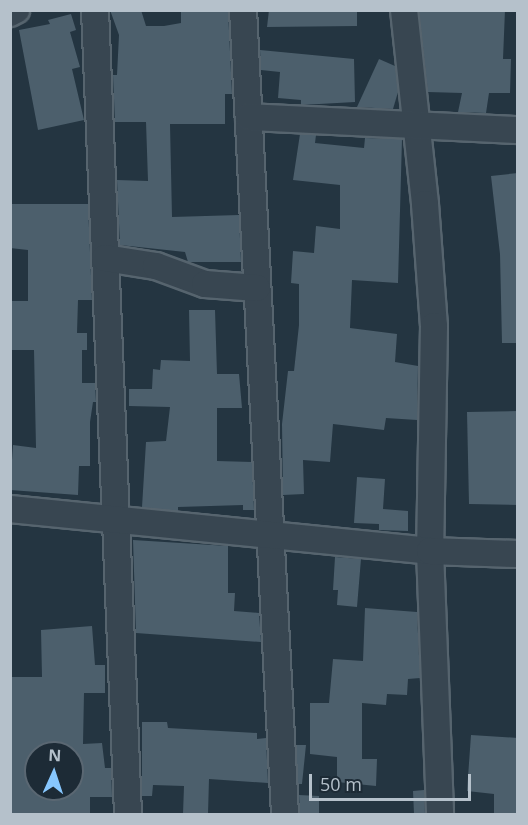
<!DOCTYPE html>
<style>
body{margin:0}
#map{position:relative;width:528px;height:825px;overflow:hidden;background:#243541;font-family:"Open Sans",sans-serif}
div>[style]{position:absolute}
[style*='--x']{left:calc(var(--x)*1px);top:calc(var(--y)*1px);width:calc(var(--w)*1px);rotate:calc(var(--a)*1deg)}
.building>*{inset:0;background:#4c5f6c}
.roads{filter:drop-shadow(2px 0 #56646e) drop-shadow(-2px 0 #56646e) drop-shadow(0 2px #56646e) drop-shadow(0 -2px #56646e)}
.street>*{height:26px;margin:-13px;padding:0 13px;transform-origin:13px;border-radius:13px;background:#384651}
span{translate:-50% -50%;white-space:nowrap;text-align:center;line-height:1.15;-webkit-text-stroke:4.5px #1d2b36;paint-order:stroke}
.frame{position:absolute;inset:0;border:12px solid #b5c1cb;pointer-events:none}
.north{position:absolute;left:24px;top:741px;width:60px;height:60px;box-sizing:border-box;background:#1d2b36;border:2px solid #5a6772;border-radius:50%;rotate:3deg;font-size:16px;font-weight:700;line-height:24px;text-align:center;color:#b5c1cb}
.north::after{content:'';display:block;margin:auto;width:21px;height:27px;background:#87c7fe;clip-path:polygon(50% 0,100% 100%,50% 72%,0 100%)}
.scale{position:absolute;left:309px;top:774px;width:162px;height:27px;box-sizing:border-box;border:3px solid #b5c1cb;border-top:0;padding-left:8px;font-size:18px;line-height:21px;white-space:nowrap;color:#b5c1cb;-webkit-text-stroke:4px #1d2b36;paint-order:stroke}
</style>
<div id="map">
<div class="building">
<div style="clip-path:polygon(110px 10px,141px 10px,146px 26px,164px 26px,181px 23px,181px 10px,228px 10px,232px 94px,225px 94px,225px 124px,170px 124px,172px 217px,239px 215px,241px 262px,188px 262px,185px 252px,120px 245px,117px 180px,148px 181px,146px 122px,115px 122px,113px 75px,117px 75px,119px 35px)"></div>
<div style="clip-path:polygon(269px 10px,357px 10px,357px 26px,267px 27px)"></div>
<div style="clip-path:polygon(419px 10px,505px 10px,503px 59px,511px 59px,510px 93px,489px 93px,486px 113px,458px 112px,462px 93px,428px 92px)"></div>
<div style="clip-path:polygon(71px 14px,76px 30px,70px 32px,80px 67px,72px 69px,84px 120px,38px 130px,19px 30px,50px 24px,48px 20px)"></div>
<div style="clip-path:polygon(260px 50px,354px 59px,355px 102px,301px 105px,301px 100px,278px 98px,280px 72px,261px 70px)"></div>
<div style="clip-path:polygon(379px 59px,395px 66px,398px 92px,393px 109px,357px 107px)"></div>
<div style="clip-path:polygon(300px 134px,316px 135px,315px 143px,364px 148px,365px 138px,402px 139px,398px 283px,352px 280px,350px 328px,397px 334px,395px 362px,418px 366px,417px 420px,386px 418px,384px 430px,333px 424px,330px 462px,303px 460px,304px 494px,283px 495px,282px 424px,288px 371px,294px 371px,299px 325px,299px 284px,291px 283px,293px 251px,314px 253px,316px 226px,340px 229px,340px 185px,293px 180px)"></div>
<div style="clip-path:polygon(518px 173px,518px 343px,502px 343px,500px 254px,491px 176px)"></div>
<div style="clip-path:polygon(10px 204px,88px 204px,92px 300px,78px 300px,77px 333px,87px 333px,87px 350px,82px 350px,82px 383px,95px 383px,96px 402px,93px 402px,90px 422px,90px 466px,79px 466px,78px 495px,10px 490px,13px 445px,36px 448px,34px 350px,10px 350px,10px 301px,28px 301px,28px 250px,10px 248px)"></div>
<div style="clip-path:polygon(189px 310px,215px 310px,217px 374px,239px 374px,242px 408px,217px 408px,217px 461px,252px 462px,254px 510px,243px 510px,243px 505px,178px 507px,178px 511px,142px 507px,146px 442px,166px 441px,170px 407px,129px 406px,129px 389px,152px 389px,153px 369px,160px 370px,161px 360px,190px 361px)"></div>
<div style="clip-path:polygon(518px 411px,518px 505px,469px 504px,467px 412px)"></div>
<div style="clip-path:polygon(357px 477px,385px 479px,383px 509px,408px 511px,408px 531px,379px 530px,379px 524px,354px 523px)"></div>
<div style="clip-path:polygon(133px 540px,228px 546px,228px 593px,235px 593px,234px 611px,259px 613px,261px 642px,136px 633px)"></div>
<div style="clip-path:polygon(335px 557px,361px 559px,357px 607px,337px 605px,338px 590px,333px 590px)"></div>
<div style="clip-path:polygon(365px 608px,417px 612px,420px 678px,408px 679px,407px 695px,387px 694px,386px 705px,362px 703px,362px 759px,377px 759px,376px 786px,337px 782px,337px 757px,310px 754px,310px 703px,329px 703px,333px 659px,363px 661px)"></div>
<div style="clip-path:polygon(evenodd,92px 626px,95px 665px,105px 665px,105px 693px,84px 693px,83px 744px,102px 743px,105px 768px,111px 768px,112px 797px,90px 797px,90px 814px,10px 814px,10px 677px,42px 677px,41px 630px,92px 626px,36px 753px,72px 753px,72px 789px,36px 789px,36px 753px)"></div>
<div style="clip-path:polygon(142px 722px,167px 722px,168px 728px,257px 733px,257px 739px,266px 738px,268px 783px,209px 779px,208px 814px,183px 814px,184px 786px,153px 785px,152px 796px,142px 796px)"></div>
<div style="clip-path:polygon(471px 735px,518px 738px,518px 814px,494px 814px,494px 794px,467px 791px)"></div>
<div style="clip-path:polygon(296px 745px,306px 745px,302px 784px,298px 784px)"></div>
<div style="clip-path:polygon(424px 790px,425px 814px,414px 814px,413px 791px)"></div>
<div style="clip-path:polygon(299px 795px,319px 796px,319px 814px,300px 814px)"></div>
</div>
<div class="roads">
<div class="street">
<div style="--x:95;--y:10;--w:805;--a:87.65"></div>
<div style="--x:243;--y:10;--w:805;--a:87.01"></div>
<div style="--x:404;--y:10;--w:195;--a:83.8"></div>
<div style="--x:425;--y:204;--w:122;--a:85.8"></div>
<div style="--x:434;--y:326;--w:225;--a:91"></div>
<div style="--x:430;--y:551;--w:263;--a:87.8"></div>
<div style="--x:10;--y:13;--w:7;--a:-27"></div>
<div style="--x:249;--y:117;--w:269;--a:2.8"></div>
<div style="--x:105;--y:258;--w:52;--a:8.9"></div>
<div style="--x:156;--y:266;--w:52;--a:20.2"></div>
<div style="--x:205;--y:284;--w:52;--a:4.4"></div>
<div style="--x:10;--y:509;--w:422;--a:5.7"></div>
<div style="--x:430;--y:551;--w:88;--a:2"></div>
</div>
</div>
<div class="frame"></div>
<div class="north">N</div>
<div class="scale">50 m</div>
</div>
